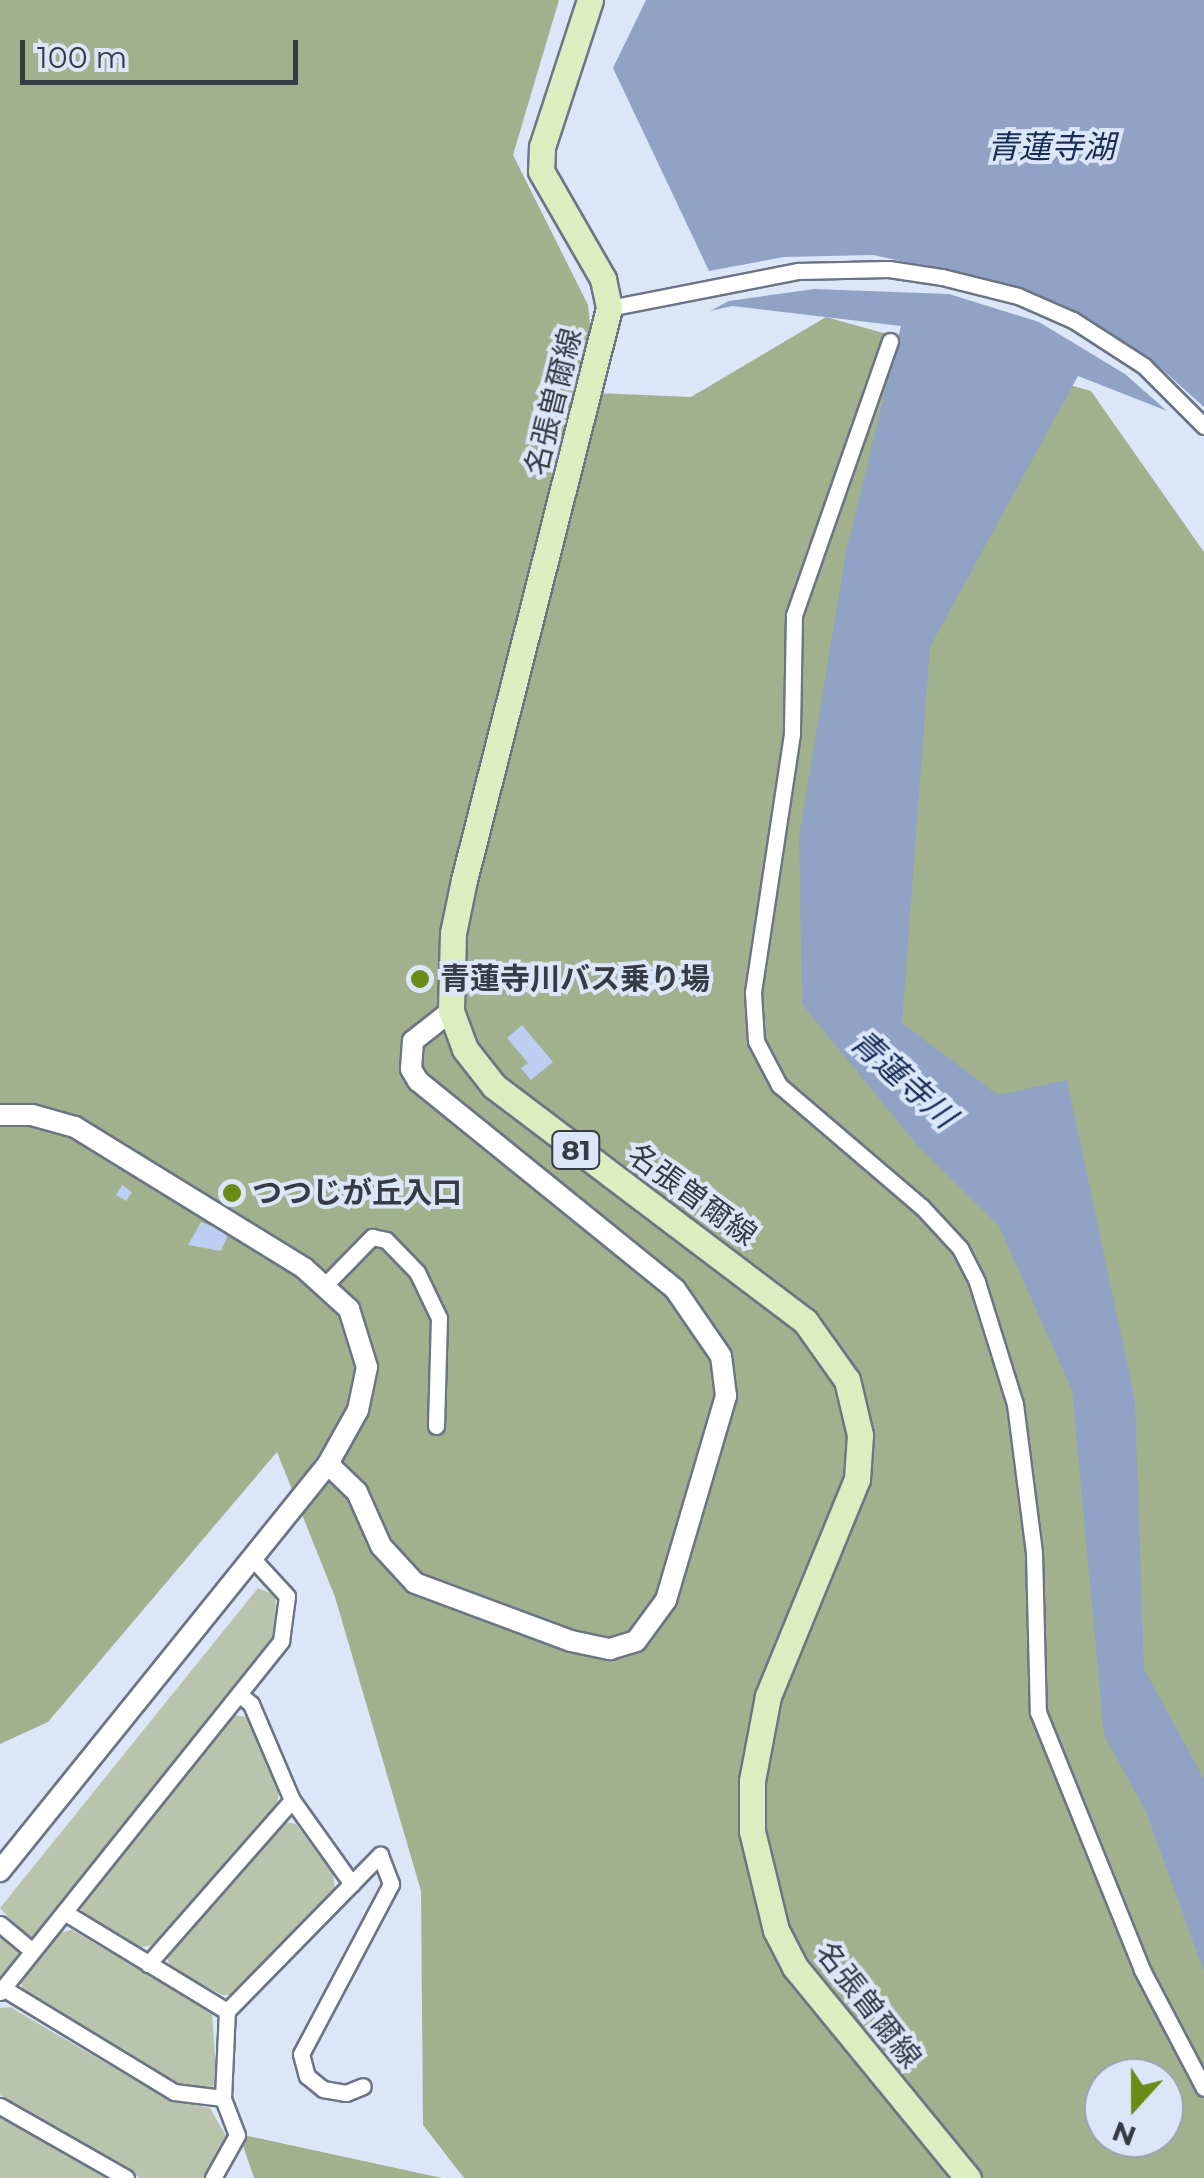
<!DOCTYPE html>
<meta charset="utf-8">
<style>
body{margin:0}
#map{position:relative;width:1204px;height:2178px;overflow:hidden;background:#dbe6f9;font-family:Montserrat,"Noto Sans JP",sans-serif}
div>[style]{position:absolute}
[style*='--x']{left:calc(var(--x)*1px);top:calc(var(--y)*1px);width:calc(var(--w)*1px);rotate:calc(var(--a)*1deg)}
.green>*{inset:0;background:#bac4ad}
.forest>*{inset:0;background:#a2b18d}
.water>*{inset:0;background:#91a3c5}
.building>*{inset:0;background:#bccef1}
.roads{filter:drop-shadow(2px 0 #6b7586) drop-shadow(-2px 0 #6b7586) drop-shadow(0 2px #6b7586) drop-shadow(0 -2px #6b7586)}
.minor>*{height:15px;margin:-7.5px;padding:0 7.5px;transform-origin:7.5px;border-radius:7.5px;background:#fff}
.tertiary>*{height:20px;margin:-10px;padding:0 10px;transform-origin:10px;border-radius:10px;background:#fff}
.primary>*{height:25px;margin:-12.5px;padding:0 12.5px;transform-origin:12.5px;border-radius:12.5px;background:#dceec0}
.dots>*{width:28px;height:28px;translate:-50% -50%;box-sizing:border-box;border:5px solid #dbe6f9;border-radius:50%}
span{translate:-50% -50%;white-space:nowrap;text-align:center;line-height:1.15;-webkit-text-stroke:8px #dbe6f9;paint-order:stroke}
.shield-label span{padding:2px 8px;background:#dbe6f9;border:2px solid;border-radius:8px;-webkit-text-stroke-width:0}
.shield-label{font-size:28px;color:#373b43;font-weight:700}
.street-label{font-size:30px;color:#373b43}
.poi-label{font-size:30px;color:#373b43;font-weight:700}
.left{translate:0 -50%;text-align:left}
.water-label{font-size:32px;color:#172c57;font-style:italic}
.north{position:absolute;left:1084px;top:2058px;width:100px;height:100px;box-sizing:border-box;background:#dbe6f9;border:2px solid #99a2b0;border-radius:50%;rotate:201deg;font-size:28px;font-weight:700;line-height:40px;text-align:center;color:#373b43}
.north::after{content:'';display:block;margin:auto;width:35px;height:45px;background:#688c15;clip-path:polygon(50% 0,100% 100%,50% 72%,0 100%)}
.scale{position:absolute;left:20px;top:40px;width:278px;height:45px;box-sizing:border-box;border:5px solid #373b43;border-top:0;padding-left:12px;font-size:30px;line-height:35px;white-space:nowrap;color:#373b43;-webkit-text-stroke:8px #dbe6f9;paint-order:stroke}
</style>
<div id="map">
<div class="green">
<div style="clip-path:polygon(258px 1588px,276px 1595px,275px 1635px,31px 1941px,0 1908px)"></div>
<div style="clip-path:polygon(233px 1715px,247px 1717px,279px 1790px,277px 1804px,152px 1945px,138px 1948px,83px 1916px,80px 1903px)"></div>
<div style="clip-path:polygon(284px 1822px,296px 1824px,333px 1874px,335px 1889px,234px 1995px,222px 1995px,170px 1967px,166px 1953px)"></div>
<div style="clip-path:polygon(72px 1930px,212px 2012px,217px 2083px,205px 2091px,180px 2086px,25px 1995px,20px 1980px,58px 1933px)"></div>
<div style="clip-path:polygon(0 1934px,22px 1952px,0 1980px)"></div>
<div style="clip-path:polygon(10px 2007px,169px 2100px,210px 2108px,226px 2136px,204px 2178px,140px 2178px,0 2095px,0 2008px)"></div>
<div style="clip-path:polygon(0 2116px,8px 2120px,105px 2178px,0 2178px)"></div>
</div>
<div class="forest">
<div style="clip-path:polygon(evenodd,0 0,559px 0,513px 155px,588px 305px,597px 393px,691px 397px,826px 317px,1091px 391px,1204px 552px,1204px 2178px,464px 2178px,423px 2125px,421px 1891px,335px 1597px,277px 1452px,48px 1722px,0 1744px,0 0,1104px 2078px,1164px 2078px,1164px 2138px,1104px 2138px,1104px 2078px)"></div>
<div style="clip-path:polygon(239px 2134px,442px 2178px,254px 2178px)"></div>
</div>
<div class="water">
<div style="clip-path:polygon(646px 0,1204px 0,1204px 407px,1155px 363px,1084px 317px,976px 277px,873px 255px,784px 257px,709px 271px,613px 68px)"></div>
<div style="clip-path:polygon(814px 289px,949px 294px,1039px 322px,1125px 374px,1167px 411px,1078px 376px,930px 647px,902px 1023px,998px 1095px,1067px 1080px,1135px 1400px,1144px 1669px,1204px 1779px,1204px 1972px,1146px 1812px,1104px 1735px,1072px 1390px,999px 1226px,917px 1145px,802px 1004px,799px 837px,846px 552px,901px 326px,732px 306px,710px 311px,729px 301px)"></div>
</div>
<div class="building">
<div style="clip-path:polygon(522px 1025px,553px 1062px,531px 1080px,521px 1068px,528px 1063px,507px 1038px)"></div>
<div style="clip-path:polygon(122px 1185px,132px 1192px,126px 1201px,116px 1195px)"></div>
<div style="clip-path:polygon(201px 1222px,229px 1233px,221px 1251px,188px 1245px)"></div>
</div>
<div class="roads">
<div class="minor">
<div style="--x:609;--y:308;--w:193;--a:-11.1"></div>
<div style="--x:798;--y:271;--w:91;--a:-1.3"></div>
<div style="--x:889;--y:269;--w:54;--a:8.6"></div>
<div style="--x:942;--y:277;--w:78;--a:14"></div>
<div style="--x:1018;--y:296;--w:60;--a:23.6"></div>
<div style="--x:1073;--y:320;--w:85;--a:32.9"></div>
<div style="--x:1144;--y:366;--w:85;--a:45"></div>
<div style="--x:890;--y:341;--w:290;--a:109.3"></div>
<div style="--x:794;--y:615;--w:119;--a:91"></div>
<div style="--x:792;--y:734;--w:262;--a:98.6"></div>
<div style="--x:753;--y:993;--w:48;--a:86.4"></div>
<div style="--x:756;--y:1041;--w:50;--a:62.4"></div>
<div style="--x:779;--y:1085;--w:188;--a:40.5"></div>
<div style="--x:922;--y:1207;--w:56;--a:47.2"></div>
<div style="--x:960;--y:1248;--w:38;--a:63"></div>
<div style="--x:977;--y:1282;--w:128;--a:72.7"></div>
<div style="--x:1015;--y:1404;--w:150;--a:82.7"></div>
<div style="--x:1034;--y:1553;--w:159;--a:88.6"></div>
<div style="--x:1038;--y:1712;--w:278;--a:68"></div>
<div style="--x:1142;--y:1970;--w:133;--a:62.3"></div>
<div style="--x:326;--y:1284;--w:66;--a:-45.6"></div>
<div style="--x:372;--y:1237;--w:14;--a:12"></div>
<div style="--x:386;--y:1240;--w:45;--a:45.9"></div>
<div style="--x:417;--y:1272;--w:51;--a:64.4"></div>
<div style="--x:439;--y:1318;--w:108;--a:91.6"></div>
<div style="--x:239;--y:1694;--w:16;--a:40"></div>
<div style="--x:251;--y:1704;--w:104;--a:66.9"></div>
<div style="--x:292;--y:1800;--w:103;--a:54.5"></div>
<div style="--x:64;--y:1912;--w:191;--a:31.3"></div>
<div style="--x:0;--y:1924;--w:34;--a:40"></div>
<div style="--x:148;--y:1964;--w:218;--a:-48.7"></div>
<div style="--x:3;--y:1988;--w:200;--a:31.3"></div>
<div style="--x:174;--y:2092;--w:49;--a:7"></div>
<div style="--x:0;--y:1992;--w:450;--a:-51.3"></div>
<div style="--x:281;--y:1641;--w:45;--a:-82.4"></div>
<div style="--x:287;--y:1596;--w:52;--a:-132.6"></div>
<div style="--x:0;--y:2106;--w:145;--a:29.7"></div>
<div style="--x:213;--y:2178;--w:49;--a:-60.8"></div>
<div style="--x:237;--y:2135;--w:40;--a:-111"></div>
<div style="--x:223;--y:2098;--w:87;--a:-87.4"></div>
<div style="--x:227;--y:2011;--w:219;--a:-45.6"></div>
<div style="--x:380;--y:1855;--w:31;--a:69"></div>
<div style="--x:391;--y:1884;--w:192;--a:117.9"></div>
<div style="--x:301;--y:2054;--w:23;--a:75"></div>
<div style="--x:307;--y:2076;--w:21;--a:39"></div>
<div style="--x:323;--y:2089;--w:23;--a:10"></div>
<div style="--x:346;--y:2093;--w:18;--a:-22"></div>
</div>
<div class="tertiary">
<div style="--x:0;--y:1115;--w:32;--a:0"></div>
<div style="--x:32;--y:1115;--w:45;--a:15.6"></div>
<div style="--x:75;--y:1127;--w:269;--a:31.6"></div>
<div style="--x:304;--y:1268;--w:61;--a:42.3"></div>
<div style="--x:349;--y:1309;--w:61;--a:72.8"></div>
<div style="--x:367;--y:1367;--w:44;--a:101.8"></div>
<div style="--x:358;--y:1410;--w:62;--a:119.1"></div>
<div style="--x:328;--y:1464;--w:523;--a:128.87"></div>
<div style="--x:328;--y:1464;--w:40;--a:44"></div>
<div style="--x:357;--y:1492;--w:59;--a:66"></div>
<div style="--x:381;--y:1546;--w:50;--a:47.4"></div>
<div style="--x:415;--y:1583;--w:166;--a:20.4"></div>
<div style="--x:571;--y:1641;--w:40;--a:12"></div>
<div style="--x:610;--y:1649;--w:27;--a:-17"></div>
<div style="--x:636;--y:1641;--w:51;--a:-53.8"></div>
<div style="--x:666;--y:1600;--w:213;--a:-73.6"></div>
<div style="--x:726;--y:1396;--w:40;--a:-97.1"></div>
<div style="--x:721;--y:1356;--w:81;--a:-124.5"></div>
<div style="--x:675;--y:1289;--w:331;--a:-141"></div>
<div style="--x:418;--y:1081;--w:14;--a:-120"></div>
<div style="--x:411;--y:1069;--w:28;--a:-86"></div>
<div style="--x:413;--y:1041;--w:48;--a:-38.3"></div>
</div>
<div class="primary">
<div style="--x:590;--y:0;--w:155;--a:108.1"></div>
<div style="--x:542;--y:147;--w:24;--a:92"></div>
<div style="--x:541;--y:171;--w:125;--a:60.1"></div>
<div style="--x:603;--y:279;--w:30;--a:78"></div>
<div style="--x:609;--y:308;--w:590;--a:104.22"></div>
<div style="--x:464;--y:880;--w:54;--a:101.7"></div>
<div style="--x:453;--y:933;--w:78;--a:91.5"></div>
<div style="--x:451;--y:1011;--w:40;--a:69.8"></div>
<div style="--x:465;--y:1049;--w:47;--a:51.9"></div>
<div style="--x:494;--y:1086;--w:390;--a:37.1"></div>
<div style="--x:805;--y:1321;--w:72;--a:54.6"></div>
<div style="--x:847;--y:1380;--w:57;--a:76.7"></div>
<div style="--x:860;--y:1435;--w:44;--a:93.9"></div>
<div style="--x:857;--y:1479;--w:235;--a:112.3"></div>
<div style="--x:768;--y:1696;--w:86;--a:100.7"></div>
<div style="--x:752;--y:1781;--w:50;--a:90"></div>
<div style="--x:752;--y:1831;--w:102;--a:76.4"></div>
<div style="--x:776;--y:1930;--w:42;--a:62.8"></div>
<div style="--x:795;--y:1967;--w:273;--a:50.7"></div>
</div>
</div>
<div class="dots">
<div style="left:420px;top:979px;background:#688c15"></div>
<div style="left:232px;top:1193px;background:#688c15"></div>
</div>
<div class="shield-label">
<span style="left:576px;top:1150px">81</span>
</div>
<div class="street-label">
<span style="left:554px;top:402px;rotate:-76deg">名張曽爾線</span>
<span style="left:692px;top:1195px;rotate:36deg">名張曽爾線</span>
<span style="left:868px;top:2005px;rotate:52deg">名張曽爾線</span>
</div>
<div class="poi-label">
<span class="left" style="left:440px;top:979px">青蓮寺川バス乗り場</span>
<span class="left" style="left:252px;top:1193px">つつじが丘入口</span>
</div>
<div class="water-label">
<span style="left:1051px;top:147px">青蓮寺湖</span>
<span style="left:903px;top:1079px;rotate:42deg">青蓮寺川</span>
</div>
<div class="north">N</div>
<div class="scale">100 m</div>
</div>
